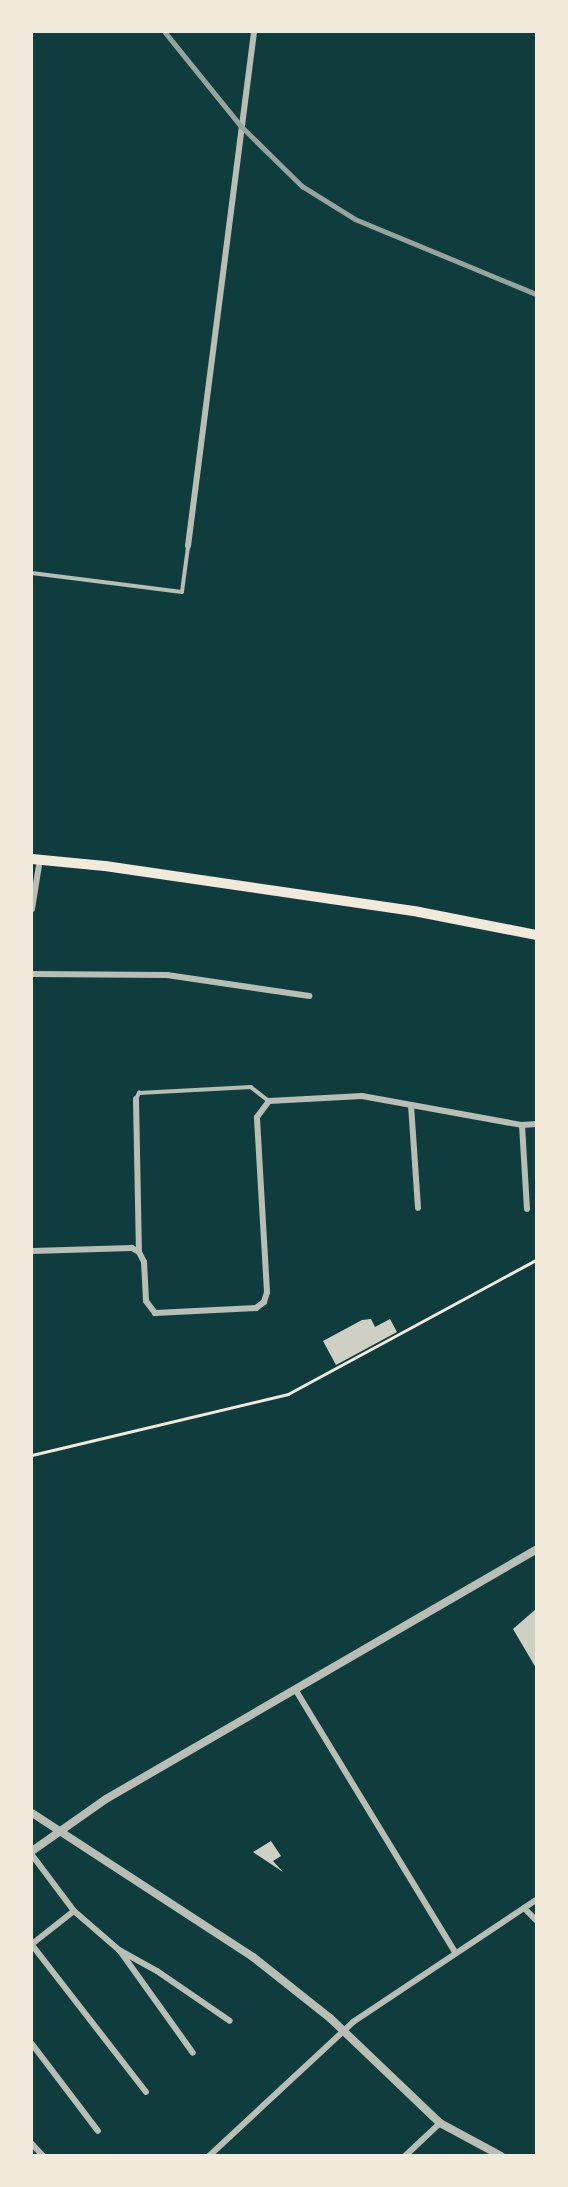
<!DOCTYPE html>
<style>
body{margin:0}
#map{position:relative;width:568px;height:2187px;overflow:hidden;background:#0f3d3e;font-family:Merriweather,serif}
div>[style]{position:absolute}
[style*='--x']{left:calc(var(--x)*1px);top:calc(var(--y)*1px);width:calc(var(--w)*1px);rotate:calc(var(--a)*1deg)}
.building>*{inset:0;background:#cfcfc3}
.path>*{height:2.5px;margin:-1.25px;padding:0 1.25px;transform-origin:1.25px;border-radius:1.25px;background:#f1e9da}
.service>*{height:3.5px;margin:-1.75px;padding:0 1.75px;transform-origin:1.75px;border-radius:1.75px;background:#b8beb3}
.minor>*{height:6px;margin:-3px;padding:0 3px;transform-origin:3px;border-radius:3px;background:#b8beb3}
.tertiary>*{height:8px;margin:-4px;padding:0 4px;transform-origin:4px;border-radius:4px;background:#b8beb3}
.primary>*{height:10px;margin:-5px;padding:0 5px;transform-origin:5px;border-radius:5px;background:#f1e9da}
.rail>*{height:4.5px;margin:-2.25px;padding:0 2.25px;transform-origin:2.25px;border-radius:2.25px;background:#97a49c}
span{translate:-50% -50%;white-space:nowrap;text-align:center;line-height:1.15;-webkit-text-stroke:7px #f1e9da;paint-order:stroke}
.frame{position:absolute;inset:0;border:33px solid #f1e9da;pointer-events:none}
</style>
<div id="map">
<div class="building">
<div style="clip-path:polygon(371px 1319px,375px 1327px,390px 1319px,397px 1332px,336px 1365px,323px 1341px,362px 1320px)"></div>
<div style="clip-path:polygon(536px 1609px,536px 1668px,513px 1629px)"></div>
<div style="clip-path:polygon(271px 1841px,281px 1856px,273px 1861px,283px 1872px,253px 1852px)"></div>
</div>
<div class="path">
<div style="--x:32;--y:1455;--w:263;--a:-13.4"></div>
<div style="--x:288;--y:1394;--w:282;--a:-28.4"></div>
</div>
<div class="service">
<div style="--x:32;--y:573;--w:151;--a:7.2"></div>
<div style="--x:182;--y:592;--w:45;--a:-82.4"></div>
<div style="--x:136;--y:1099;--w:7;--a:-63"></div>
<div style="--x:139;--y:1093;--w:112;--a:-3.1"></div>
<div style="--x:251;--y:1087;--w:23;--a:38"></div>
</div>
<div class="minor">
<div style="--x:188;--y:546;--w:518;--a:-82.68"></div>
<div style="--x:32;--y:909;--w:51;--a:-80.9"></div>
<div style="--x:32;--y:974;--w:135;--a:0.4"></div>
<div style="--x:167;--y:975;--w:144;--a:8.4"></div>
<div style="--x:136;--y:1099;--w:153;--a:88.9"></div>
<div style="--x:411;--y:1105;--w:103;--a:86.1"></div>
<div style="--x:522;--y:1125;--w:84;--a:86.6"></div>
<div style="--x:32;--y:1251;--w:100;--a:-1.7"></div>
<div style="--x:132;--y:1248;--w:8;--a:30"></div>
<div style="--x:139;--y:1252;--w:11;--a:63"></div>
<div style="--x:144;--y:1262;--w:39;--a:87"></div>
<div style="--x:146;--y:1301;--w:15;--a:53"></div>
<div style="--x:155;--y:1313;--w:101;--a:-2.8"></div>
<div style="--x:256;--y:1308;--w:10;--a:-37"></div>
<div style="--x:264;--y:1302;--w:10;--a:-73"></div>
<div style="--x:267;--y:1292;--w:175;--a:-93.3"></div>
<div style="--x:257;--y:1117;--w:20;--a:-53"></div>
<div style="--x:269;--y:1101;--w:93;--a:-3.1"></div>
<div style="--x:362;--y:1096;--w:163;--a:10.3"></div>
<div style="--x:522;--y:1125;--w:14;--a:-4"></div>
<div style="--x:295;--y:1689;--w:308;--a:58.7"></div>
<div style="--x:32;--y:1855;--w:70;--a:53.1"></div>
<div style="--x:74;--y:1911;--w:60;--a:40.9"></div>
<div style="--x:119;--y:1950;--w:43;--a:28.9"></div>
<div style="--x:157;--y:1971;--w:88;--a:34.4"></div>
<div style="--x:524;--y:1908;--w:17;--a:45"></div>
<div style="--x:32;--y:1944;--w:53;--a:-38.2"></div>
<div style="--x:32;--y:1945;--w:186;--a:52.2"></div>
<div style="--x:120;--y:1951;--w:125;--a:54.4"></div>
<div style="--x:32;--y:2044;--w:109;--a:52.8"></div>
<div style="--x:32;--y:2144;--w:16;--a:47"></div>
<div style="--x:209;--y:2156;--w:197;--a:-42.9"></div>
<div style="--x:353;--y:2022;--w:220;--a:-33.7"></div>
<div style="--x:405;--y:2156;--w:48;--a:-43.3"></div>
</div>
<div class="tertiary">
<div style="--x:32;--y:1813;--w:264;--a:33.1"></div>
<div style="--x:253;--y:1957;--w:98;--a:38.4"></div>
<div style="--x:330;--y:2018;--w:152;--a:43.7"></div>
<div style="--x:440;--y:2123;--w:69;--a:28.4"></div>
<div style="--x:32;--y:1851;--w:90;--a:-35.1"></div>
<div style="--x:106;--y:1799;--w:497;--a:-30.1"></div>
</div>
<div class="primary">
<div style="--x:32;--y:859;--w:73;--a:5.5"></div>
<div style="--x:105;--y:866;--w:317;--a:8.3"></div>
<div style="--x:419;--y:912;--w:119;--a:11.1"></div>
</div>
<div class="rail">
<div style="--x:165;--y:32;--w:121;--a:51"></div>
<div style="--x:241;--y:126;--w:86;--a:44.5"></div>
<div style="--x:302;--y:186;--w:62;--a:31.9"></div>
<div style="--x:355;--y:219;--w:196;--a:22.5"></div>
</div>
<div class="frame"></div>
</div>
